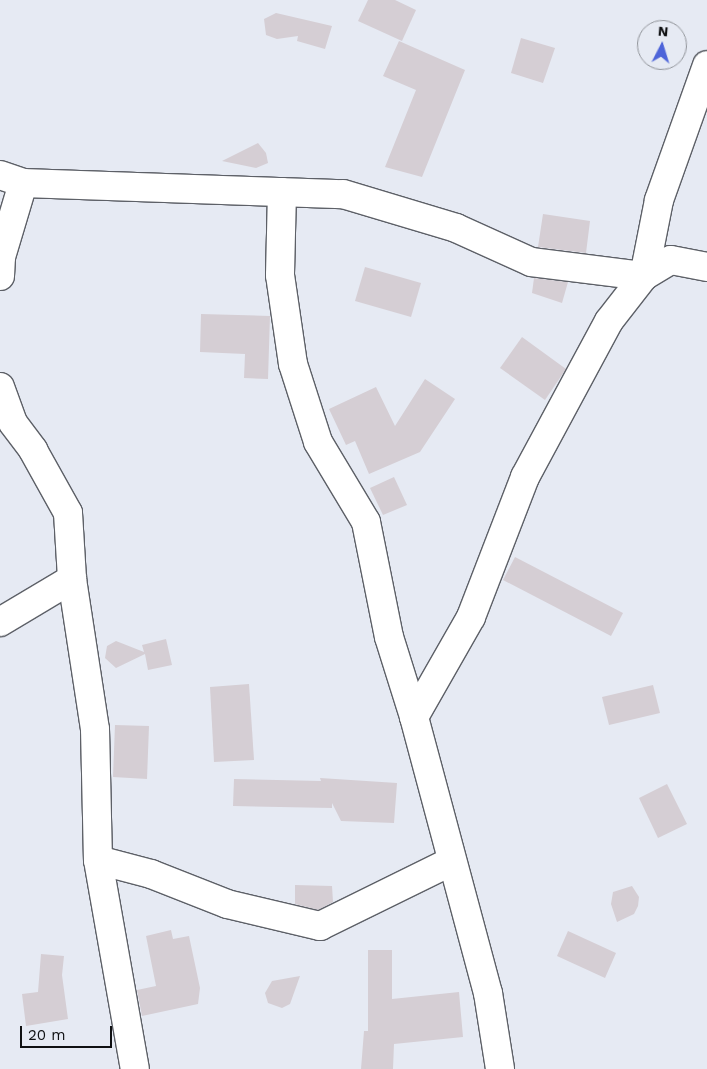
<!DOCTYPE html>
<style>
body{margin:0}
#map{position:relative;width:707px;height:1069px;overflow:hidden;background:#e6eaf3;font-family:"Work Sans",sans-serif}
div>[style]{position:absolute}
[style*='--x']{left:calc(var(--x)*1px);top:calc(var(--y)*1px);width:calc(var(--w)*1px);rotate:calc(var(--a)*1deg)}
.building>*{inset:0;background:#d5ced4}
.roads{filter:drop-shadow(1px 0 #5d6067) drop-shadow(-1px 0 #5d6067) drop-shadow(0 1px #5d6067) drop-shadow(0 -1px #5d6067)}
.minor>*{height:28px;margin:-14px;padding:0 14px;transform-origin:14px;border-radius:14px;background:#fff}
span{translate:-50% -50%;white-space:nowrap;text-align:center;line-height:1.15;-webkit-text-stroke:4px #e6eaf3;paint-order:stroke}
.north{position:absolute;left:637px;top:20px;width:50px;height:50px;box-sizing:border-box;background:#e6eaf3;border:1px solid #909399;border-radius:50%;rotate:5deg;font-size:14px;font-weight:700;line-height:20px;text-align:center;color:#0f1012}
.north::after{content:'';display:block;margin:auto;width:18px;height:22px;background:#4d64d9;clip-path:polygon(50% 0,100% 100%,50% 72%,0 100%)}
.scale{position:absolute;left:20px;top:1026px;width:92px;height:22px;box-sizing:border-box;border:2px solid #0f1012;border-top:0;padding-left:6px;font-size:15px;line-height:18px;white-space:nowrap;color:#0f1012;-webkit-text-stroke:4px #e6eaf3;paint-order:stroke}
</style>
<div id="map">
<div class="building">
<div style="clip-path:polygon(368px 0,395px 0,416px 10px,402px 41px,358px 21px)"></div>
<div style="clip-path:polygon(276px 13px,332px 26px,325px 49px,297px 41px,298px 36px,277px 39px,266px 35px,264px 19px)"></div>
<div style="clip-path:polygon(521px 38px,555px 48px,543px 83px,511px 73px)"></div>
<div style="clip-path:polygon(399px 41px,465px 70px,422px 177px,385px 167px,416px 90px,383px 76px)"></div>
<div style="clip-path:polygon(258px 143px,266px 153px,268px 163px,256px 168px,222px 161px)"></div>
<div style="clip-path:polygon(543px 214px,590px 221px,586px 253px,538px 247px)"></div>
<div style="clip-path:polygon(365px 267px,421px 283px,411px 317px,355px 301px)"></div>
<div style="clip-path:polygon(534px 278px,568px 282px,562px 303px,532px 293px)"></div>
<div style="clip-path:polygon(201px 314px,270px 316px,268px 379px,244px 378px,245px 354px,200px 352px)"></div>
<div style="clip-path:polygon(522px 337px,566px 369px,545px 400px,500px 368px)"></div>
<div style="clip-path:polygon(425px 379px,455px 399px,420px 452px,369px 474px,355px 441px,346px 445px,329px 409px,376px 387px,395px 426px)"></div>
<div style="clip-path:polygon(394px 477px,407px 505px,383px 515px,370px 488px)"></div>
<div style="clip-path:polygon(515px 557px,623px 613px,611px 636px,503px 580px)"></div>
<div style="clip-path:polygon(166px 639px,172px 665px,148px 670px,145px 654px,116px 668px,105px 658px,107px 646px,116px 641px,144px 652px,142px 645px)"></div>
<div style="clip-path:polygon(249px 684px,254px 760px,214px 762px,210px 687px)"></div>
<div style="clip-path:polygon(653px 685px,660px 713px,609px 725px,602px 697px)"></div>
<div style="clip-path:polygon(115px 725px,149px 726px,147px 779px,113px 777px)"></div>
<div style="clip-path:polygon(320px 778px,397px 783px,394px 823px,341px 821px,332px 803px,332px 808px,233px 806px,234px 779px,321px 781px)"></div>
<div style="clip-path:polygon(667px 784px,687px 824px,658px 838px,639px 798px)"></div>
<div style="clip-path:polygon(295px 885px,332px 886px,333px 902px,318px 910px,295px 904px)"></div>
<div style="clip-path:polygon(632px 886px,639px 897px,638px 906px,634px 914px,617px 922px,611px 904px,613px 892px)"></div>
<div style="clip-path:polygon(171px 930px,173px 939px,189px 936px,200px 988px,198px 1004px,142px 1016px,137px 990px,156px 986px,146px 936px)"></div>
<div style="clip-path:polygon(568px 931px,616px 953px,605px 978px,557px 956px)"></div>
<div style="clip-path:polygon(368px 950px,392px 950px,392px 999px,459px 992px,463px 1037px,394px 1044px,393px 1069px,361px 1069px,364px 1031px,368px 1031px)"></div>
<div style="clip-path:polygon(41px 954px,64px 956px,62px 975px,68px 1019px,26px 1026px,22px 994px,38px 992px)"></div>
<div style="clip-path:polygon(300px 976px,290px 1004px,282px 1008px,268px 1003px,265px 993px,272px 981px)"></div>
</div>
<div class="roads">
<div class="minor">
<div style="--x:0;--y:175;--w:24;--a:19"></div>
<div style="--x:23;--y:183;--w:320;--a:2"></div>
<div style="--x:343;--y:194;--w:118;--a:16.7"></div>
<div style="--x:456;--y:228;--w:82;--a:24.4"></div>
<div style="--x:531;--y:262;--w:114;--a:7.1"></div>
<div style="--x:644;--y:276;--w:31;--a:-31"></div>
<div style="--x:671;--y:260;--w:37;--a:11"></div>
<div style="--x:282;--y:192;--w:83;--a:91.4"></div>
<div style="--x:280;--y:275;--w:90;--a:81.7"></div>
<div style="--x:293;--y:364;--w:82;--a:72.2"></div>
<div style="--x:318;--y:442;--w:93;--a:59"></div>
<div style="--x:366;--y:522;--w:117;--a:78.7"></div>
<div style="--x:389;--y:637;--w:84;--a:72.6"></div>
<div style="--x:414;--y:717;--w:286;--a:75"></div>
<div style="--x:488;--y:993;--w:77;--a:81"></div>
<div style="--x:0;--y:276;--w:19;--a:-87"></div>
<div style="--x:1;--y:257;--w:77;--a:-73.4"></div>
<div style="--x:0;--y:387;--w:38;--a:70"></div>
<div style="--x:13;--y:423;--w:34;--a:53"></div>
<div style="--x:33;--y:450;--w:72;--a:60.9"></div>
<div style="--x:68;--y:513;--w:66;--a:86.5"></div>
<div style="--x:72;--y:579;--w:152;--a:81.3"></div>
<div style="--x:95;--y:729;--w:131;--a:88.7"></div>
<div style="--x:98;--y:860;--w:212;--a:80"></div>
<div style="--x:0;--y:622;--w:84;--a:-30.8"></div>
<div style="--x:414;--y:717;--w:115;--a:-60.3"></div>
<div style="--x:471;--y:617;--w:150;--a:-68.9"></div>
<div style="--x:525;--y:477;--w:177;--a:-61.7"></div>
<div style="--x:609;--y:321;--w:57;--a:-52.1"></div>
<div style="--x:644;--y:276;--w:77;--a:-78.8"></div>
<div style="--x:659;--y:200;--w:143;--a:-70.4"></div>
<div style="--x:98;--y:860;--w:55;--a:14.8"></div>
<div style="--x:151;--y:874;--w:82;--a:21.5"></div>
<div style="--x:227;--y:904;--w:96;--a:13.3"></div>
<div style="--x:320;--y:926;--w:147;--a:-26.2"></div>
</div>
</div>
<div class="north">N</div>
<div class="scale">20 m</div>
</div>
